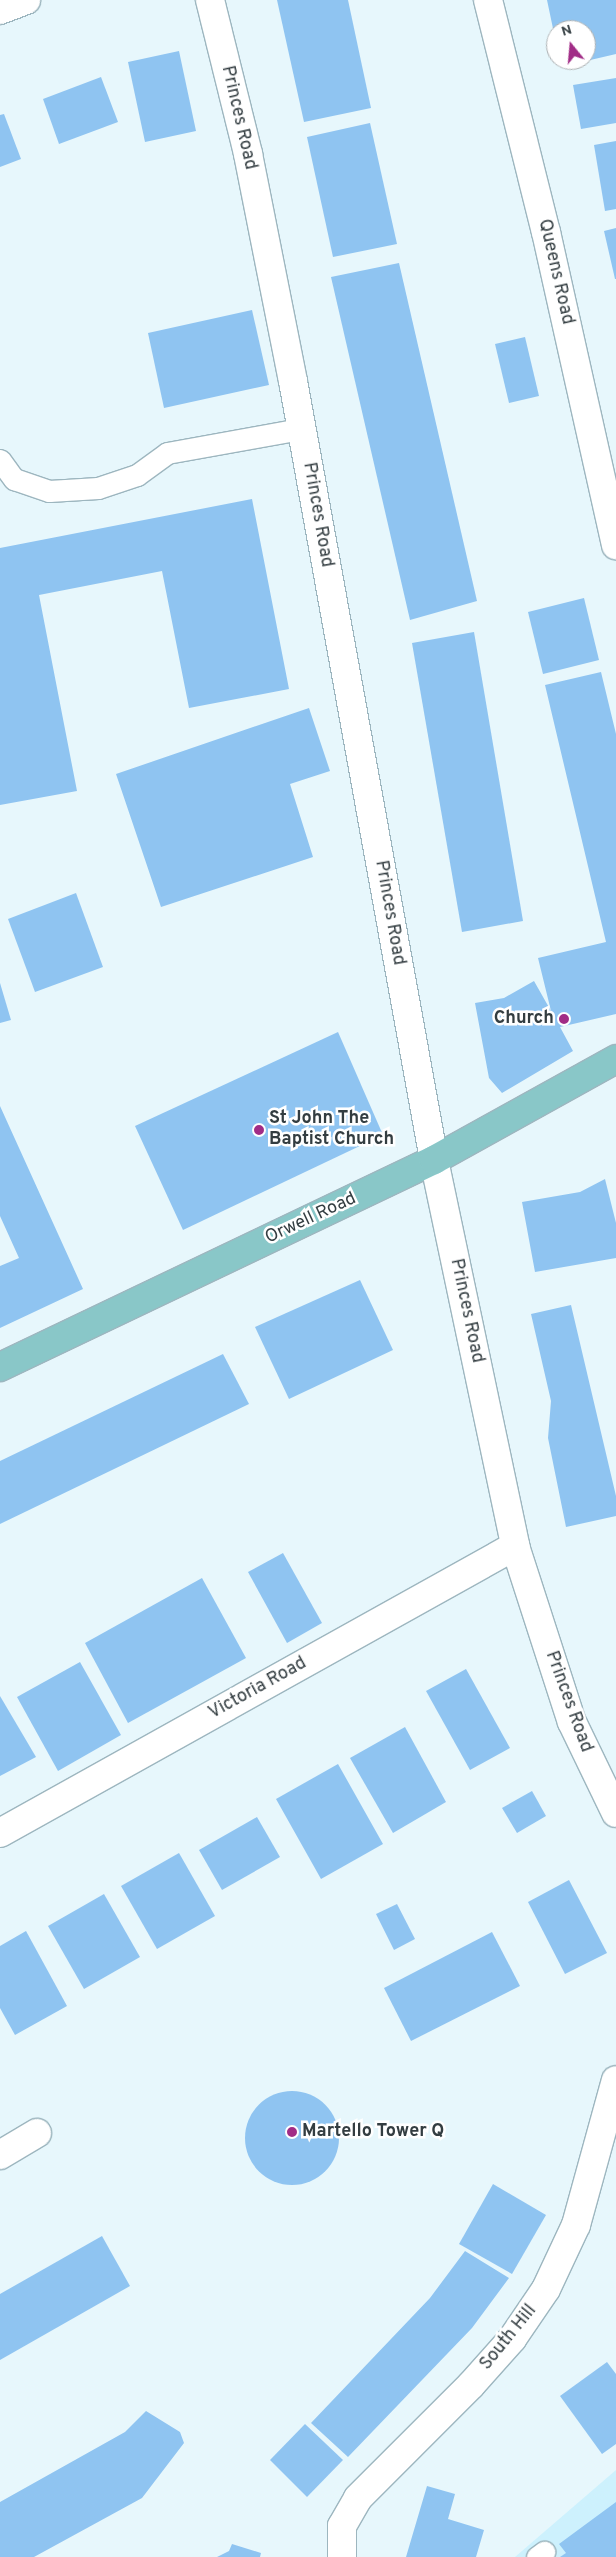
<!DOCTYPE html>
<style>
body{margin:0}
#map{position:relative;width:616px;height:2557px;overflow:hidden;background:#e7f7fc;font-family:Overpass,sans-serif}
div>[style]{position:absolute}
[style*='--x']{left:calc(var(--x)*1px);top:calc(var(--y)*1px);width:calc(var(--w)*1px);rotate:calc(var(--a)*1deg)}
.built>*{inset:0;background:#cdf1fd}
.building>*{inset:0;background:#8fc4f1}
.round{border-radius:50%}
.roads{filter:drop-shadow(1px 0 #9db6bf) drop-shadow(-1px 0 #9db6bf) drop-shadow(0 1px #9db6bf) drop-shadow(0 -1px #9db6bf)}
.lane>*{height:21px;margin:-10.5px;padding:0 10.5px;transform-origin:10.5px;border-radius:10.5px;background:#fff}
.street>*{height:28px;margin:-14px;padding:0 14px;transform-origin:14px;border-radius:14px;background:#fff}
.secondary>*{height:28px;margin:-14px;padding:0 14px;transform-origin:14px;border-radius:14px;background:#fff}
.primary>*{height:28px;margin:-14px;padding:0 14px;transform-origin:14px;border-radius:14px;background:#89c7c8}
.dots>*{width:14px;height:14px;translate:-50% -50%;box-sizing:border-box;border:2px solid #fff;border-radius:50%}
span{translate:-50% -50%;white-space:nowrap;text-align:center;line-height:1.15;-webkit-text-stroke:5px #fff;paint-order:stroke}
.street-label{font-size:18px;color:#333d41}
.poi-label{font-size:18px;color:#333d41;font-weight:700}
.right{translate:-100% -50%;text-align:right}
.left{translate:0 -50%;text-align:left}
.north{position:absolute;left:546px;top:20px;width:50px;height:50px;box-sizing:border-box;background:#fff;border:1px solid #adb1b3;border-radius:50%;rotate:343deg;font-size:14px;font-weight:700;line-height:20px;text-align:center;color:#333d41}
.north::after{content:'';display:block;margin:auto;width:18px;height:22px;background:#a12c86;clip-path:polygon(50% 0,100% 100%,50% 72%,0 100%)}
</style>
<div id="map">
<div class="built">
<div style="clip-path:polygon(616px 2470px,616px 2557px,515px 2557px)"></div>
</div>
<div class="building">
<div style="clip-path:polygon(277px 0,348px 0,371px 108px,304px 122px)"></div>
<div style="clip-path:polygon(547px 0,616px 0,616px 54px,586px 61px,586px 30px,556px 30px,555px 38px)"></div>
<div style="clip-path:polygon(179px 51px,196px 131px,145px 142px,128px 62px)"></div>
<div style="clip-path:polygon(560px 60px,585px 60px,585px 61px,561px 66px)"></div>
<div style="clip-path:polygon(101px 77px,118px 122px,59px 144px,43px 99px)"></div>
<div style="clip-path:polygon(616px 78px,616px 123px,581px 129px,573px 85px)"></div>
<div style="clip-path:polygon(4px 114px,21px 159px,0 167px,0 115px)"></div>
<div style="clip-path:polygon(370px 123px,397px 244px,333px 257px,307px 137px)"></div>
<div style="clip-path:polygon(616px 141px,616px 209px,605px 211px,594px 145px)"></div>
<div style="clip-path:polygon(616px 228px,616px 279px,615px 279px,604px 231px)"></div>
<div style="clip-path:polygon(399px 263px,477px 601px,410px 620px,331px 277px)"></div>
<div style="clip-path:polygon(252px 310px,269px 385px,164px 408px,148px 333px)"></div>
<div style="clip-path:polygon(525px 337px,539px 396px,509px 403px,495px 344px)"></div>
<div style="clip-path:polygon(252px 499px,289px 689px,189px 708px,162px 571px,39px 595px,77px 791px,0 805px,0 548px)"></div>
<div style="clip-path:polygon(584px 598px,599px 660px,543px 674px,528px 612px)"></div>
<div style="clip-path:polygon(474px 632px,523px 921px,462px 932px,412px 643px)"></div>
<div style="clip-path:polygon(601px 672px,616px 734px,616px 1014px,560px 1027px,573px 1051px,502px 1093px,489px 1078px,475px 1003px,504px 998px,534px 981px,551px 1011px,538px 958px,606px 942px,545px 685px)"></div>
<div style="clip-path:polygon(309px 708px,330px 771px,290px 784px,313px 857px,161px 907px,116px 774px)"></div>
<div style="clip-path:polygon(76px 893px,103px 967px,35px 992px,8px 919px)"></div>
<div style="clip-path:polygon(0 983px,11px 1020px,0 1023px)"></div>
<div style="clip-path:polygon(338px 1032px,383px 1135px,183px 1230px,135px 1126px)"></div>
<div style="clip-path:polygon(0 1106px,83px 1289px,0 1328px,0 1266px,19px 1258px,0 1216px)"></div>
<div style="clip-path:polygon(605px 1179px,616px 1223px,616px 1258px,535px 1272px,522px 1202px,580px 1192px)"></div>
<div style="clip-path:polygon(360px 1280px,393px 1350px,289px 1399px,255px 1327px)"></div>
<div style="clip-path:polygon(571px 1305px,616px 1496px,616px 1516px,566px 1527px,548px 1438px,551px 1401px,531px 1314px)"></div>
<div style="clip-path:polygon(223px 1354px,249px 1404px,0 1524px,0 1461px)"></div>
<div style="clip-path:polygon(283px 1553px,322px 1623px,287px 1643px,248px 1572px)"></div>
<div style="clip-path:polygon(202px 1578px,246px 1658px,128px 1723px,85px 1643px)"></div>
<div style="clip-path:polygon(80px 1662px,121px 1735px,58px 1771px,17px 1697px)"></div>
<div style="clip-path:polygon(466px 1669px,510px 1748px,470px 1770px,426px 1691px)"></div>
<div style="clip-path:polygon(0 1696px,36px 1757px,0 1776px)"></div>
<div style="clip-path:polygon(405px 1727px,446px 1802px,393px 1833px,350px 1758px)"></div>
<div style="clip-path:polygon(338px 1764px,383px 1844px,321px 1879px,276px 1799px)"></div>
<div style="clip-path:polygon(532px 1791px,546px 1816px,517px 1833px,502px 1808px)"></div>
<div style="clip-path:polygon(257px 1817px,280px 1857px,222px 1890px,199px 1850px)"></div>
<div style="clip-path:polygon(179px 1853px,215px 1916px,157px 1949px,121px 1886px)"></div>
<div style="clip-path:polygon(569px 1880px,607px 1953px,565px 1974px,528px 1902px)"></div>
<div style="clip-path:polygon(104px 1894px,140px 1957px,84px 1989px,48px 1926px)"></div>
<div style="clip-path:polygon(397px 1904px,415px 1939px,394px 1950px,376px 1914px)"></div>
<div style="clip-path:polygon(26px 1931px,67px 2006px,15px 2035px,0 2008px,0 1946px)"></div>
<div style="clip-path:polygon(492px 1932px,520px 1986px,411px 2041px,384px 1988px)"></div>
<div class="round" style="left:245px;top:2091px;width:94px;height:94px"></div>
<div style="clip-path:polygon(493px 2184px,546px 2215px,512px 2274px,459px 2244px)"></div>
<div style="clip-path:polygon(102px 2236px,130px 2286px,0 2360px,0 2294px)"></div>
<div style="clip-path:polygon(465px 2251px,509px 2278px,472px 2328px,348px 2457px,311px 2423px,430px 2298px)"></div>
<div style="clip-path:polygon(607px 2362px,616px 2374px,616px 2444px,602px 2454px,560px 2396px)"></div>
<div style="clip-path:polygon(146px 2411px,180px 2432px,184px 2443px,142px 2498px,34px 2557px,0 2557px,0 2502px,125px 2432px)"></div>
<div style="clip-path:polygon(305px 2424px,343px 2460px,307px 2497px,270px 2460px)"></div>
<div style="clip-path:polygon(427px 2486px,455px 2494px,448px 2519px,484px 2530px,476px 2557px,406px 2557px)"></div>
<div style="clip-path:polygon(616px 2502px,616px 2557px,560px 2557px,566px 2553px,559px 2544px)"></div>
<div style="clip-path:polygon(232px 2544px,261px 2553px,260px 2557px,217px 2557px,229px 2551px)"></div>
</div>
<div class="roads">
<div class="lane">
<div style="--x:0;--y:460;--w:24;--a:54"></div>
<div style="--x:14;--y:479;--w:37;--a:19"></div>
<div style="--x:49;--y:491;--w:49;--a:-3.5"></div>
<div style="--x:98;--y:488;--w:41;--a:-18.4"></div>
<div style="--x:137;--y:475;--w:37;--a:-36"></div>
<div style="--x:167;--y:453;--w:136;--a:-10.2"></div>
<div style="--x:537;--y:2557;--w:9;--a:-36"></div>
</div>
<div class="street">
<div style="--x:210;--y:0;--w:159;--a:76.1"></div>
<div style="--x:248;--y:154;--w:231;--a:78.8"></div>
<div style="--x:293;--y:381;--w:792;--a:79.74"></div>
<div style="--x:434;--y:1160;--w:394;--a:78.1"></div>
<div style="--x:515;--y:1546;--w:185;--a:72.1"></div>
<div style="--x:572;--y:1722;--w:101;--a:64.2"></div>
<div style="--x:488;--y:0;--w:239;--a:76"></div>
<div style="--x:546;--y:232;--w:321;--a:77.4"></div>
<div style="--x:0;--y:1833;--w:590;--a:-29.13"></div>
<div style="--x:0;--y:2155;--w:43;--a:-30.7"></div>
<div style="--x:342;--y:2557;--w:31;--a:-90"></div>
<div style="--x:342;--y:2526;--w:32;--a:-60"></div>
<div style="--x:358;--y:2498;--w:160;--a:-45"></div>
<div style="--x:471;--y:2385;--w:62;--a:-48.3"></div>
<div style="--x:512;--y:2339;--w:60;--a:-55.8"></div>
<div style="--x:546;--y:2289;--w:71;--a:-64.9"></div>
<div style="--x:576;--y:2225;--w:150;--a:-74.6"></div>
</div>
<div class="secondary">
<div style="--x:0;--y:10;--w:28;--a:-21"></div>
</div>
<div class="primary">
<div style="--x:0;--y:1367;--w:481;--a:-25.5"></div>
<div style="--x:434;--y:1160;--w:208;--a:-29"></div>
</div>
</div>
<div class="dots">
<div style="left:564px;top:1019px;background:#a12c86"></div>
<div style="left:259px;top:1130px;background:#a12c86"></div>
<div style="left:292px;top:2132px;background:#a12c86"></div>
</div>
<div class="street-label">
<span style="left:238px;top:118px;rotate:77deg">Princes Road</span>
<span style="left:555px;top:272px;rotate:77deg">Queens Road</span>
<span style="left:317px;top:515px;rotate:80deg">Princes Road</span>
<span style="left:389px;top:913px;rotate:80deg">Princes Road</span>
<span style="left:311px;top:1219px;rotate:-25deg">Orwell Road</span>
<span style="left:466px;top:1311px;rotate:78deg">Princes Road</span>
<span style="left:258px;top:1689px;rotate:-29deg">Victoria Road</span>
<span style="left:568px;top:1702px;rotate:70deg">Princes Road</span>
<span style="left:509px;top:2338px;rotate:-51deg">South Hill</span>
</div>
<div class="poi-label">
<span class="right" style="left:554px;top:1019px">Church</span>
<span class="left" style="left:269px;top:1130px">St John The<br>Baptist Church</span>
<span class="left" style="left:302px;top:2132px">Martello Tower Q</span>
</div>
<div class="north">N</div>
</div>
